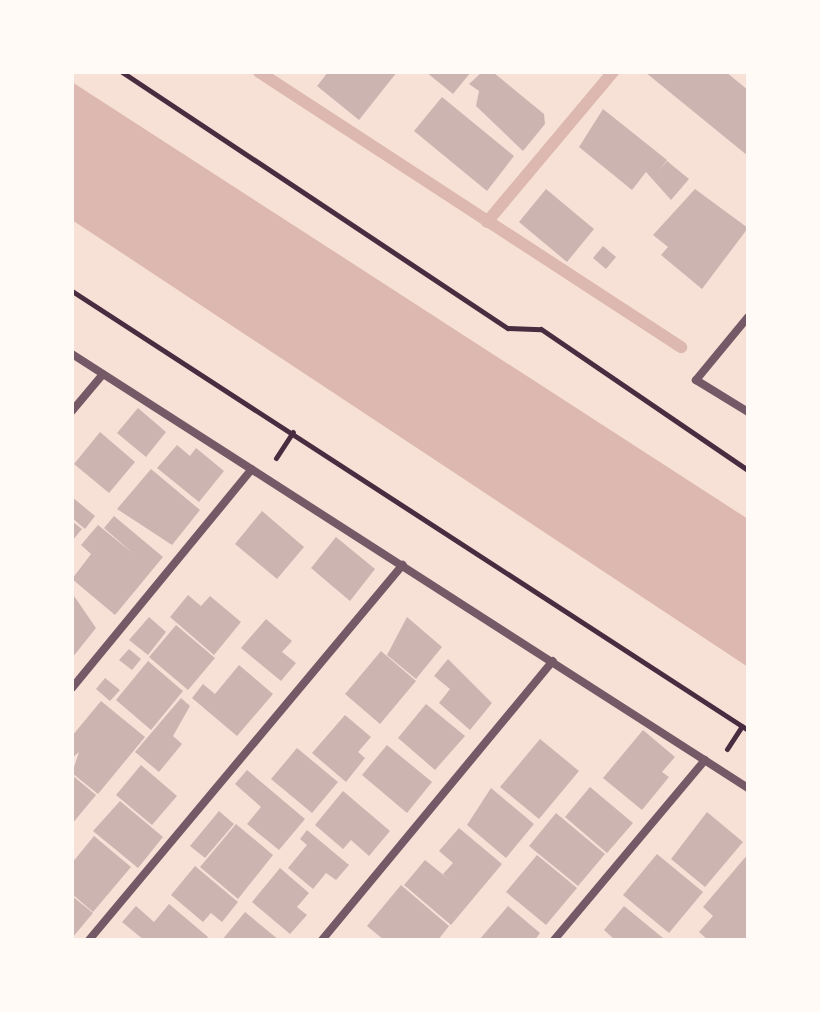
<!DOCTYPE html>
<style>
body{margin:0}
#map{position:relative;width:820px;height:1012px;overflow:hidden;background:#f7e1d7;font-family:Figtree,sans-serif}
div>[style]{position:absolute}
[style*='--x']{left:calc(var(--x)*1px);top:calc(var(--y)*1px);width:calc(var(--w)*1px);rotate:calc(var(--a)*1deg)}
.water>*{inset:0;background:#dcb8b0}
.stream>*{height:12px;margin:-6px;padding:0 6px;transform-origin:6px;border-radius:6px;background:#dcb8b0}
.building>*{inset:0;background:#ccb4b1}
.path>*{height:5px;margin:-2.5px;padding:0 2.5px;transform-origin:2.5px;border-radius:2.5px;background:#4a2c40}
.minor>*{height:8px;margin:-4px;padding:0 4px;transform-origin:4px;border-radius:4px;background:#755966}
span{translate:-50% -50%;white-space:nowrap;text-align:center;line-height:1.15;-webkit-text-stroke:6px #fffaf5;paint-order:stroke}
.frame{position:absolute;inset:0;border:74px solid #fffaf5;pointer-events:none}
</style>
<div id="map">
<div class="water">
<div style="clip-path:polygon(72px 82px,748px 519px,748px 667px,72px 220px)"></div>
</div>
<div class="stream">
<div style="--x:259;--y:72;--w:504;--a:33.09"></div>
<div style="--x:487;--y:222;--w:196;--a:-50"></div>
</div>
<div class="building">
<div style="clip-path:polygon(328px 72px,397px 72px,359px 120px,317px 86px)"></div>
<div style="clip-path:polygon(426px 72px,471px 72px,453px 94px)"></div>
<div style="clip-path:polygon(482px 72px,494px 73px,544px 114px,545px 124px,523px 151px,476px 106px,479px 91px,469px 84px)"></div>
<div style="clip-path:polygon(645px 72px,726px 72px,748px 90px,748px 156px)"></div>
<div style="clip-path:polygon(442px 97px,514px 156px,487px 191px,414px 131px)"></div>
<div style="clip-path:polygon(603px 109px,667px 160px,659px 171px,667px 161px,689px 179px,671px 200px,646px 172px,632px 190px,579px 147px)"></div>
<div style="clip-path:polygon(546px 189px,594px 229px,567px 262px,519px 222px)"></div>
<div style="clip-path:polygon(695px 189px,748px 228px,702px 289px,661px 255px,668px 247px,653px 235px)"></div>
<div style="clip-path:polygon(603px 246px,616px 257px,606px 269px,593px 258px)"></div>
<div style="clip-path:polygon(138px 408px,166px 432px,146px 457px,117px 433px)"></div>
<div style="clip-path:polygon(100px 432px,135px 462px,109px 493px,74px 464px)"></div>
<div style="clip-path:polygon(177px 445px,190px 456px,196px 448px,224px 471px,199px 502px,157px 468px)"></div>
<div style="clip-path:polygon(151px 469px,200px 510px,172px 545px,117px 509px)"></div>
<div style="clip-path:polygon(72px 497px,95px 516px,85px 529px,72px 518px)"></div>
<div style="clip-path:polygon(262px 511px,304px 547px,277px 579px,235px 544px)"></div>
<div style="clip-path:polygon(114px 516px,163px 557px,115px 615px,72px 579px,91px 554px,81px 545px,98px 525px,135px 555px,104px 528px)"></div>
<div style="clip-path:polygon(72px 521px,82px 529px,72px 541px)"></div>
<div style="clip-path:polygon(336px 537px,375px 569px,350px 601px,311px 568px)"></div>
<div style="clip-path:polygon(72px 593px,96px 628px,72px 658px)"></div>
<div style="clip-path:polygon(188px 595px,201px 606px,210px 596px,241px 622px,214px 655px,170px 617px)"></div>
<div style="clip-path:polygon(149px 617px,166px 632px,148px 655px,129px 640px)"></div>
<div style="clip-path:polygon(407px 617px,442px 647px,416px 679px,387px 655px)"></div>
<div style="clip-path:polygon(266px 619px,292px 641px,282px 652px,296px 663px,281px 681px,241px 648px)"></div>
<div style="clip-path:polygon(176px 625px,215px 658px,188px 690px,149px 657px)"></div>
<div style="clip-path:polygon(129px 649px,141px 659px,132px 670px,119px 660px)"></div>
<div style="clip-path:polygon(381px 651px,416px 681px,380px 724px,345px 694px)"></div>
<div style="clip-path:polygon(448px 659px,492px 703px,470px 730px,439px 703px,450px 689px,434px 676px)"></div>
<div style="clip-path:polygon(148px 661px,183px 691px,151px 730px,116px 700px)"></div>
<div style="clip-path:polygon(239px 665px,273px 694px,237px 736px,192px 698px,203px 684px,215px 694px)"></div>
<div style="clip-path:polygon(105px 678px,120px 690px,110px 701px,96px 689px)"></div>
<div style="clip-path:polygon(181px 698px,190px 706px,173px 736px,182px 744px,159px 772px,135px 752px)"></div>
<div style="clip-path:polygon(101px 701px,145px 737px,98px 794px,72px 773px,79px 752px,72px 758px,72px 736px)"></div>
<div style="clip-path:polygon(426px 704px,465px 736px,435px 770px,398px 738px)"></div>
<div style="clip-path:polygon(345px 715px,371px 737px,358px 752px,365px 758px,346px 782px,312px 753px)"></div>
<div style="clip-path:polygon(643px 730px,675px 757px,662px 772px,669px 777px,642px 810px,603px 778px)"></div>
<div style="clip-path:polygon(540px 739px,579px 771px,539px 819px,500px 787px)"></div>
<div style="clip-path:polygon(387px 745px,432px 782px,407px 813px,362px 775px)"></div>
<div style="clip-path:polygon(297px 748px,338px 782px,312px 813px,271px 779px)"></div>
<div style="clip-path:polygon(141px 765px,177px 796px,152px 825px,116px 795px)"></div>
<div style="clip-path:polygon(247px 770px,305px 819px,279px 850px,247px 824px,261px 807px,235px 784px)"></div>
<div style="clip-path:polygon(72px 775px,96px 795px,72px 824px)"></div>
<div style="clip-path:polygon(590px 787px,633px 823px,607px 853px,565px 817px)"></div>
<div style="clip-path:polygon(491px 788px,534px 824px,506px 858px,467px 825px)"></div>
<div style="clip-path:polygon(343px 791px,390px 831px,369px 856px,351px 840px,343px 849px,315px 825px)"></div>
<div style="clip-path:polygon(120px 801px,163px 837px,138px 868px,93px 831px)"></div>
<div style="clip-path:polygon(219px 811px,234px 824px,205px 858px,190px 846px)"></div>
<div style="clip-path:polygon(707px 812px,743px 842px,705px 887px,671px 859px)"></div>
<div style="clip-path:polygon(556px 813px,605px 854px,578px 886px,529px 846px)"></div>
<div style="clip-path:polygon(236px 824px,273px 855px,238px 899px,200px 867px)"></div>
<div style="clip-path:polygon(459px 828px,502px 864px,451px 925px,404px 885px,425px 860px,451px 881px,443px 874px,453px 863px,439px 851px)"></div>
<div style="clip-path:polygon(307px 830px,349px 865px,336px 880px,326px 873px,313px 889px,288px 868px,307px 845px,300px 839px)"></div>
<div style="clip-path:polygon(94px 836px,131px 867px,93px 912px,72px 894px,72px 863px)"></div>
<div style="clip-path:polygon(657px 854px,703px 892px,669px 933px,623px 895px)"></div>
<div style="clip-path:polygon(748px 854px,748px 940px,708px 940px,699px 932px,713px 916px,703px 907px)"></div>
<div style="clip-path:polygon(537px 855px,577px 888px,546px 925px,506px 892px)"></div>
<div style="clip-path:polygon(195px 866px,238px 902px,222px 922px,211px 913px,203px 922px,171px 895px)"></div>
<div style="clip-path:polygon(280px 868px,309px 893px,297px 907px,307px 915px,290px 934px,252px 902px)"></div>
<div style="clip-path:polygon(401px 885px,449px 926px,438px 940px,384px 940px,367px 926px)"></div>
<div style="clip-path:polygon(72px 896px,93px 913px,72px 938px)"></div>
<div style="clip-path:polygon(169px 904px,208px 937px,206px 940px,144px 940px,122px 922px,136px 906px,154px 922px)"></div>
<div style="clip-path:polygon(508px 906px,540px 933px,535px 940px,479px 940px)"></div>
<div style="clip-path:polygon(624px 906px,663px 938px,661px 940px,615px 940px,604px 930px)"></div>
<div style="clip-path:polygon(245px 912px,279px 940px,222px 940px)"></div>
</div>
<div class="path">
<div style="--x:122;--y:72;--w:463;--a:33.6"></div>
<div style="--x:508;--y:328;--w:33;--a:2"></div>
<div style="--x:541;--y:329;--w:250;--a:34.3"></div>
<div style="--x:72;--y:291;--w:806;--a:33"></div>
<div style="--x:276;--y:458;--w:31;--a:-57"></div>
<div style="--x:727;--y:749;--w:27;--a:-57"></div>
</div>
<div class="minor">
<div style="--x:748;--y:317;--w:82;--a:129.5"></div>
<div style="--x:696;--y:380;--w:61;--a:31.6"></div>
<div style="--x:72;--y:354;--w:803;--a:32.7"></div>
<div style="--x:72;--y:411;--w:48;--a:-50"></div>
<div style="--x:72;--y:688;--w:283;--a:-50.6"></div>
<div style="--x:89;--y:940;--w:489;--a:-50.1"></div>
<div style="--x:322;--y:940;--w:362;--a:-50.4"></div>
<div style="--x:554;--y:940;--w:235;--a:-50"></div>
</div>
<div class="frame"></div>
</div>
